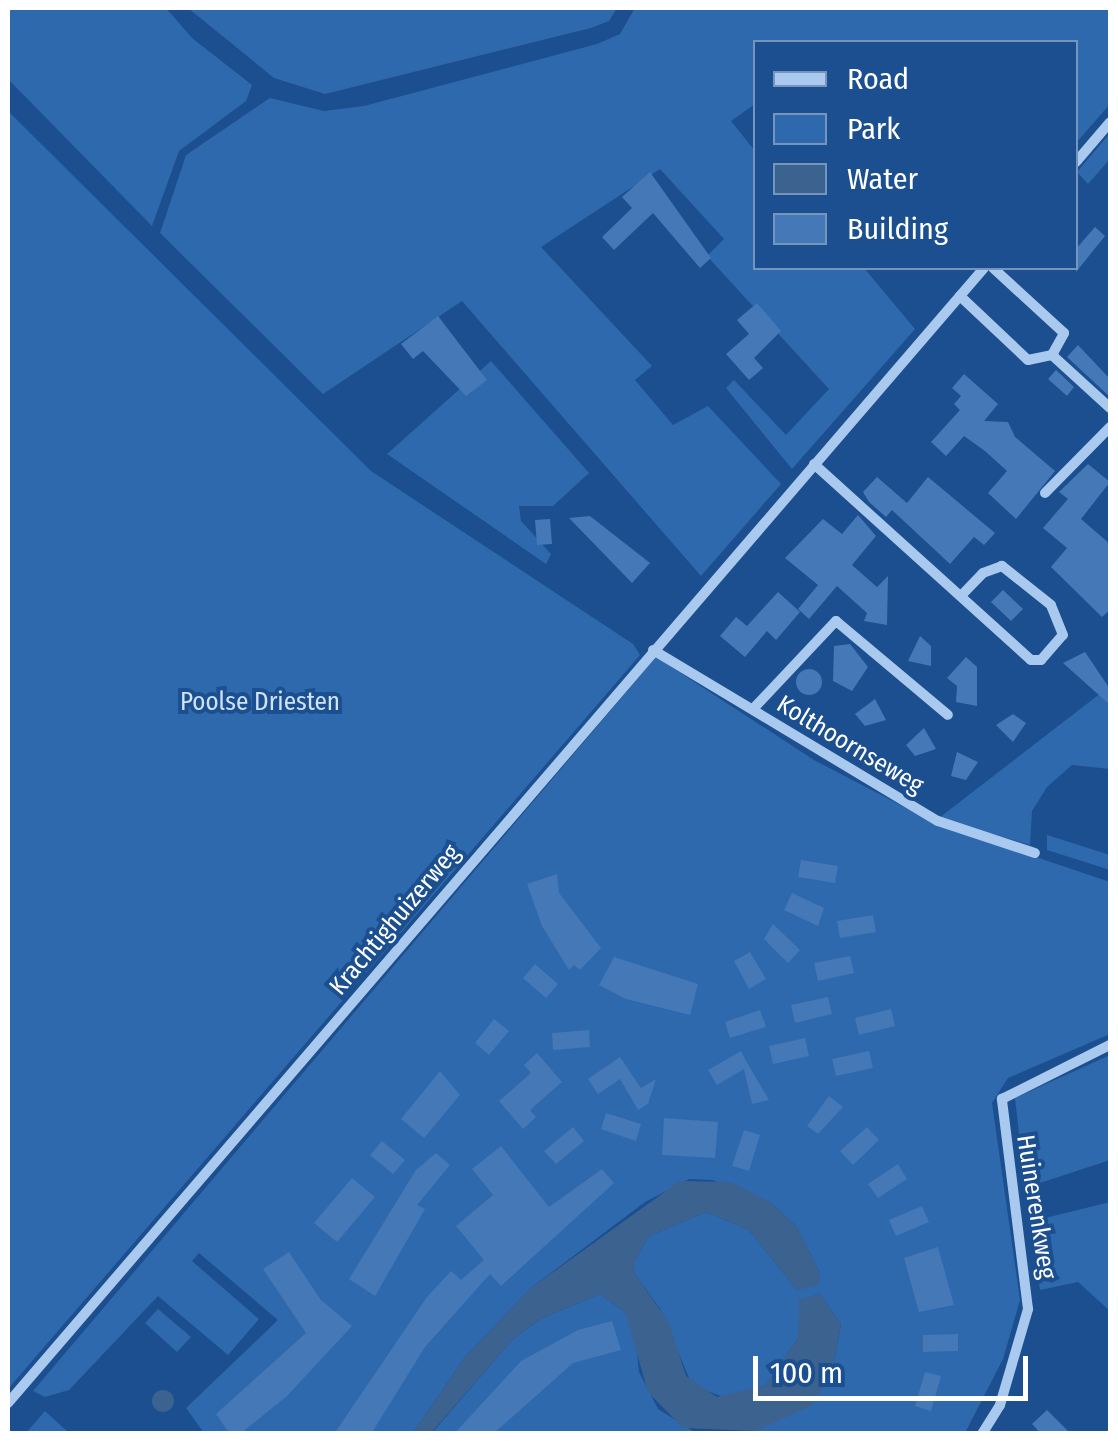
<!DOCTYPE html>
<style>
body{margin:0}
#map{position:relative;width:1118px;height:1441px;overflow:hidden;background:#1b4f8f;font-family:"Fira Sans Condensed",sans-serif}
div>[style]{position:absolute}
[style*='--x']{left:calc(var(--x)*1px);top:calc(var(--y)*1px);width:calc(var(--w)*1px);rotate:calc(var(--a)*1deg)}
.green>*{inset:0;background:#2e69ad}
.water>*{inset:0;background:#3c6290}
.round{border-radius:50%}
.building>*{inset:0;background:#4478b7}
.street>*{height:10px;margin:-5px;padding:0 5px;transform-origin:5px;border-radius:5px;background:#a9c9ee}
span{translate:-50% -50%;white-space:nowrap;text-align:center;line-height:1.15;-webkit-text-stroke:8px #1b4f8f;paint-order:stroke}
.park-label{font-size:25px;color:#cfe3fa}
.street-label{font-size:25px;color:#fff}
.frame{position:absolute;inset:0;border:10px solid #fff;pointer-events:none}
.legend{position:absolute;left:753px;top:40px;width:325px;height:230px;box-sizing:border-box;background:#1b4f8f;border:2px solid #7695bc;margin:0;padding:12px 18px;list-style:none;font-size:30px;color:#fff}
.legend li{display:flex;align-items:center;gap:20px;height:50px}
.legend b{width:50px;border:2px solid #7695bc}
.scale{position:absolute;left:753px;top:1356px;width:275px;height:45px;box-sizing:border-box;border:5px solid #fff;border-top:0;padding-left:12px;font-size:30px;line-height:35px;white-space:nowrap;color:#fff;-webkit-text-stroke:8px #1b4f8f;paint-order:stroke}
</style>
<div id="map">
<div class="green">
<div style="clip-path:polygon(8px 8px,166px 8px,192px 38px,252px 85px,246px 101px,179px 151px,152px 226px,8px 79px)"></div>
<div style="clip-path:polygon(188px 8px,617px 8px,609px 21px,591px 28px,325px 94px,274px 78px)"></div>
<div style="clip-path:polygon(635px 8px,1110px 8px,1110px 104px,1076px 143px,1076px 42px,756px 42px,755px 104px,731px 121px,755px 151px,756px 268px,864px 268px,915px 329px,792px 469px,726px 388px,734px 380px,786px 435px,829px 389px,707px 256px,724px 239px,660px 169px,541px 247px,652px 366px,635px 380px,673px 425px,708px 406px,781px 484px,701px 576px,462px 301px,323px 394px,160px 233px,186px 155px,270px 98px,324px 111px,364px 106px,597px 44px,620px 34px)"></div>
<div style="clip-path:polygon(8px 111px,371px 471px,633px 644px,640px 655px,8px 1389px)"></div>
<div style="clip-path:polygon(1110px 133px,1110px 159px,1088px 184px,1077px 172px)"></div>
<div style="clip-path:polygon(491px 361px,589px 473px,553px 506px,519px 506px,521px 521px,551px 554px,546px 564px,387px 454px)"></div>
<div style="clip-path:polygon(656px 657px,814px 760px,933px 822px,1110px 882px,1110px 1034px,1008px 1078px,992px 1103px,1020px 1300px,1003px 1359px,965px 1433px,741px 1433px,755px 1431px,832px 1374px,841px 1324px,820px 1294px,800px 1300px,798px 1338px,766px 1385px,723px 1397px,692px 1385px,660px 1309px,635px 1274px,635px 1260px,649px 1236px,706px 1212px,749px 1230px,797px 1290px,820px 1273px,796px 1226px,770px 1202px,712px 1180px,689px 1179px,645px 1202px,531px 1288px,465px 1357px,413px 1433px,204px 1433px,186px 1408px,278px 1320px,199px 1253px,192px 1261px,259px 1319px,228px 1355px,158px 1296px,69px 1390px,45px 1397px,33px 1391px)"></div>
<div style="clip-path:polygon(1110px 686px,1110px 769px,1072px 765px,1047px 787px,1032px 811px,1030px 845px,939px 818px)"></div>
<div style="clip-path:polygon(1047px 835px,1110px 855px,1110px 870px,1047px 850px)"></div>
<div style="clip-path:polygon(1110px 1055px,1110px 1160px,1025px 1188px,1015px 1098px)"></div>
<div style="clip-path:polygon(1110px 1202px,1110px 1311px,1078px 1282px,1040px 1290px,1029px 1222px)"></div>
<div style="clip-path:polygon(600px 1294px,625px 1312px,635px 1332px,639px 1372px,658px 1409px,696px 1433px,431px 1434px,512px 1340px,540px 1319px)"></div>
<div style="clip-path:polygon(158px 1309px,191px 1337px,177px 1352px,145px 1323px)"></div>
<div style="clip-path:polygon(45px 1411px,69px 1433px,26px 1433px)"></div>
</div>
<div class="water">
<div style="clip-path:polygon(680px 1181px,731px 1182px,770px 1202px,796px 1226px,820px 1273px,819px 1285px,797px 1290px,749px 1230px,706px 1212px,649px 1236px,635px 1260px,635px 1274px,669px 1323px,686px 1376px,717px 1397px,766px 1385px,798px 1338px,799px 1300px,820px 1294px,841px 1324px,832px 1374px,811px 1406px,755px 1431px,683px 1428px,648px 1392px,625px 1312px,600px 1294px,540px 1319px,512px 1340px,431px 1433px,413px 1433px,465px 1357px,531px 1288px)"></div>
<div class="round" style="left:152px;top:1390px;width:22px;height:22px"></div>
</div>
<div class="building">
<div style="clip-path:polygon(650px 172px,711px 258px,700px 268px,653px 213px,614px 250px,602px 237px,632px 208px,622px 197px)"></div>
<div style="clip-path:polygon(1095px 227px,1105px 236px,1076px 272px,1076px 249px)"></div>
<div style="clip-path:polygon(757px 303px,781px 331px,754px 358px,763px 368px,749px 380px,726px 354px,749px 334px,737px 320px)"></div>
<div style="clip-path:polygon(438px 316px,487px 380px,466px 396px,423px 351px,413px 359px,401px 344px)"></div>
<div style="clip-path:polygon(1078px 345px,1110px 379px,1110px 397px,1067px 357px)"></div>
<div style="clip-path:polygon(1056px 370px,1074px 387px,1067px 396px,1048px 379px)"></div>
<div style="clip-path:polygon(964px 374px,998px 404px,984px 421px,1008px 422px,1015px 437px,1055px 471px,1016px 519px,988px 493px,1007px 471px,985px 451px,964px 436px,946px 456px,931px 442px,960px 410px,954px 404px,961px 396px,952px 388px)"></div>
<div style="clip-path:polygon(1088px 464px,1110px 482px,1081px 519px,1110px 544px,1110px 610px,1102px 617px,1051px 567px,1067px 548px,1043px 528px,1068px 499px,1059px 492px)"></div>
<div style="clip-path:polygon(877px 477px,907px 503px,928px 477px,995px 533px,984px 545px,974px 537px,950px 564px,892px 510px,886px 517px,869px 502px,863px 492px)"></div>
<div style="clip-path:polygon(858px 515px,876px 536px,852px 565px,877px 587px,888px 576px,887px 625px,864px 621px,867px 613px,837px 586px,809px 619px,798px 609px,818px 585px,785px 558px,823px 519px,842px 534px)"></div>
<div style="clip-path:polygon(590px 516px,650px 563px,632px 583px,569px 518px)"></div>
<div style="clip-path:polygon(550px 519px,552px 544px,537px 545px,535px 520px)"></div>
<div style="clip-path:polygon(1003px 590px,1023px 609px,1011px 621px,991px 602px)"></div>
<div style="clip-path:polygon(778px 592px,800px 612px,776px 640px,767px 631px,745px 657px,720px 636px,736px 617px,747px 626px)"></div>
<div style="clip-path:polygon(920px 636px,931px 646px,931px 666px,908px 661px)"></div>
<div style="clip-path:polygon(850px 644px,868px 667px,852px 691px,833px 681px,834px 646px)"></div>
<div style="clip-path:polygon(1085px 652px,1110px 689px,1110px 705px,1063px 663px)"></div>
<div style="clip-path:polygon(966px 657px,977px 667px,977px 706px,956px 702px,957px 686px,947px 678px)"></div>
<div class="round" style="left:796px;top:669px;width:26px;height:26px"></div>
<div style="clip-path:polygon(875px 699px,886px 720px,865px 726px,855px 714px)"></div>
<div style="clip-path:polygon(1013px 714px,1026px 723px,1013px 742px,996px 725px)"></div>
<div style="clip-path:polygon(924px 728px,936px 749px,915px 756px,906px 745px)"></div>
<div style="clip-path:polygon(957px 752px,978px 762px,966px 780px,951px 776px)"></div>
<div style="clip-path:polygon(801px 860px,838px 866px,835px 883px,798px 877px)"></div>
<div style="clip-path:polygon(557px 874px,559px 893px,601px 948px,580px 970px,574px 965px,569px 970px,542px 926px,527px 884px)"></div>
<div style="clip-path:polygon(792px 893px,824px 908px,818px 926px,784px 910px)"></div>
<div style="clip-path:polygon(873px 915px,876px 932px,840px 938px,837px 921px)"></div>
<div style="clip-path:polygon(773px 924px,800px 950px,788px 963px,764px 939px)"></div>
<div style="clip-path:polygon(750px 952px,766px 979px,749px 989px,734px 961px)"></div>
<div style="clip-path:polygon(850px 956px,854px 973px,818px 981px,814px 963px)"></div>
<div style="clip-path:polygon(614px 957px,698px 984px,690px 1015px,626px 999px,599px 985px)"></div>
<div style="clip-path:polygon(535px 964px,558px 984px,546px 998px,523px 978px)"></div>
<div style="clip-path:polygon(828px 997px,832px 1014px,795px 1023px,791px 1005px)"></div>
<div style="clip-path:polygon(891px 1009px,895px 1026px,859px 1035px,855px 1018px)"></div>
<div style="clip-path:polygon(760px 1010px,766px 1027px,730px 1038px,725px 1022px)"></div>
<div style="clip-path:polygon(494px 1019px,509px 1031px,489px 1055px,475px 1043px)"></div>
<div style="clip-path:polygon(589px 1030px,590px 1047px,553px 1050px,552px 1033px)"></div>
<div style="clip-path:polygon(805px 1038px,809px 1056px,773px 1064px,769px 1046px)"></div>
<div style="clip-path:polygon(741px 1051px,745px 1059px,769px 1100px,752px 1104px,744px 1069px,717px 1085px,708px 1070px)"></div>
<div style="clip-path:polygon(869px 1051px,873px 1068px,836px 1076px,832px 1059px)"></div>
<div style="clip-path:polygon(537px 1053px,562px 1082px,530px 1110px,536px 1117px,523px 1129px,499px 1101px,531px 1073px,524px 1065px)"></div>
<div style="clip-path:polygon(620px 1057px,641px 1088px,656px 1079px,648px 1104px,638px 1110px,620px 1079px,598px 1094px,588px 1079px)"></div>
<div style="clip-path:polygon(440px 1071px,460px 1095px,424px 1138px,401px 1119px)"></div>
<div style="clip-path:polygon(829px 1096px,843px 1107px,818px 1134px,807px 1126px)"></div>
<div style="clip-path:polygon(606px 1113px,641px 1124px,636px 1141px,601px 1129px)"></div>
<div style="clip-path:polygon(664px 1118px,718px 1122px,715px 1158px,662px 1155px)"></div>
<div style="clip-path:polygon(573px 1127px,584px 1141px,556px 1164px,544px 1151px)"></div>
<div style="clip-path:polygon(867px 1127px,879px 1140px,853px 1165px,840px 1151px)"></div>
<div style="clip-path:polygon(744px 1130px,760px 1135px,749px 1171px,732px 1166px)"></div>
<div style="clip-path:polygon(382px 1141px,405px 1160px,393px 1174px,370px 1155px)"></div>
<div style="clip-path:polygon(501px 1146px,549px 1207px,602px 1169px,614px 1183px,501px 1286px,490px 1274px,425px 1347px,371px 1434px,334px 1434px,427px 1297px,451px 1271px,461px 1280px,484px 1260px,456px 1226px,493px 1195px,472px 1169px)"></div>
<div style="clip-path:polygon(436px 1153px,450px 1165px,417px 1205px,425px 1209px,375px 1296px,349px 1279px,416px 1170px)"></div>
<div style="clip-path:polygon(898px 1164px,907px 1179px,878px 1198px,868px 1184px)"></div>
<div style="clip-path:polygon(352px 1178px,375px 1197px,337px 1242px,314px 1223px)"></div>
<div style="clip-path:polygon(922px 1206px,929px 1222px,896px 1236px,889px 1220px)"></div>
<div style="clip-path:polygon(938px 1247px,954px 1305px,919px 1312px,904px 1258px)"></div>
<div style="clip-path:polygon(289px 1252px,321px 1300px,352px 1326px,287px 1396px,240px 1434px,230px 1434px,216px 1414px,306px 1333px,263px 1269px)"></div>
<div style="clip-path:polygon(612px 1321px,621px 1350px,573px 1363px,493px 1434px,454px 1434px,521px 1361px,578px 1330px)"></div>
<div style="clip-path:polygon(958px 1334px,958px 1351px,923px 1352px,923px 1335px)"></div>
<div style="clip-path:polygon(925px 1372px,941px 1376px,931px 1411px,915px 1406px)"></div>
<div style="clip-path:polygon(1047px 1410px,1071px 1434px,1041px 1434px,1032px 1424px)"></div>
</div>
<div class="street">
<div style="--x:1076;--y:162;--w:52;--a:-49.6"></div>
<div style="--x:960;--y:296;--w:93;--a:43.3"></div>
<div style="--x:1028;--y:360;--w:25;--a:-12"></div>
<div style="--x:1052;--y:355;--w:25;--a:-61"></div>
<div style="--x:1064;--y:333;--w:96;--a:-137.5"></div>
<div style="--x:1052;--y:355;--w:79;--a:42.4"></div>
<div style="--x:814;--y:464;--w:292;--a:42.1"></div>
<div style="--x:1031;--y:660;--w:10;--a:0"></div>
<div style="--x:1041;--y:660;--w:33;--a:-49"></div>
<div style="--x:1063;--y:635;--w:32;--a:-112"></div>
<div style="--x:1051;--y:605;--w:63;--a:-141.5"></div>
<div style="--x:1002;--y:566;--w:20;--a:160"></div>
<div style="--x:983;--y:573;--w:29;--a:134"></div>
<div style="--x:1045;--y:493;--w:93;--a:-45.4"></div>
<div style="--x:653;--y:650;--w:332;--a:31"></div>
<div style="--x:938;--y:821;--w:102;--a:18.3"></div>
<div style="--x:753;--y:709;--w:121;--a:-46.7"></div>
<div style="--x:836;--y:621;--w:146;--a:40"></div>
<div style="--x:8;--y:1403;--w:1497;--a:-49.31"></div>
<div style="--x:982;--y:1434;--w:34;--a:-58"></div>
<div style="--x:1000;--y:1405;--w:100;--a:-73.7"></div>
<div style="--x:1028;--y:1309;--w:212;--a:-97.1"></div>
<div style="--x:1002;--y:1099;--w:121;--a:-26.6"></div>
</div>
<div class="park-label">
<span style="left:260px;top:702px">Poolse Driesten</span>
</div>
<div class="street-label">
<span style="left:850px;top:745px;rotate:31deg">Kolthoornseweg</span>
<span style="left:395px;top:920px;rotate:-50deg">Krachtighuizerweg</span>
<span style="left:1036px;top:1207px;rotate:81deg">Huinerenkweg</span>
</div>
<div class="frame"></div>
<ul class="legend">
<li><b style="height:12px;background:#a9c9ee"></b>Road</li>
<li><b style="height:28px;background:#2e69ad"></b>Park</li>
<li><b style="height:28px;background:#3c6290"></b>Water</li>
<li><b style="height:28px;background:#4478b7"></b>Building</li>
</ul>
<div class="scale">100 m</div>
</div>
